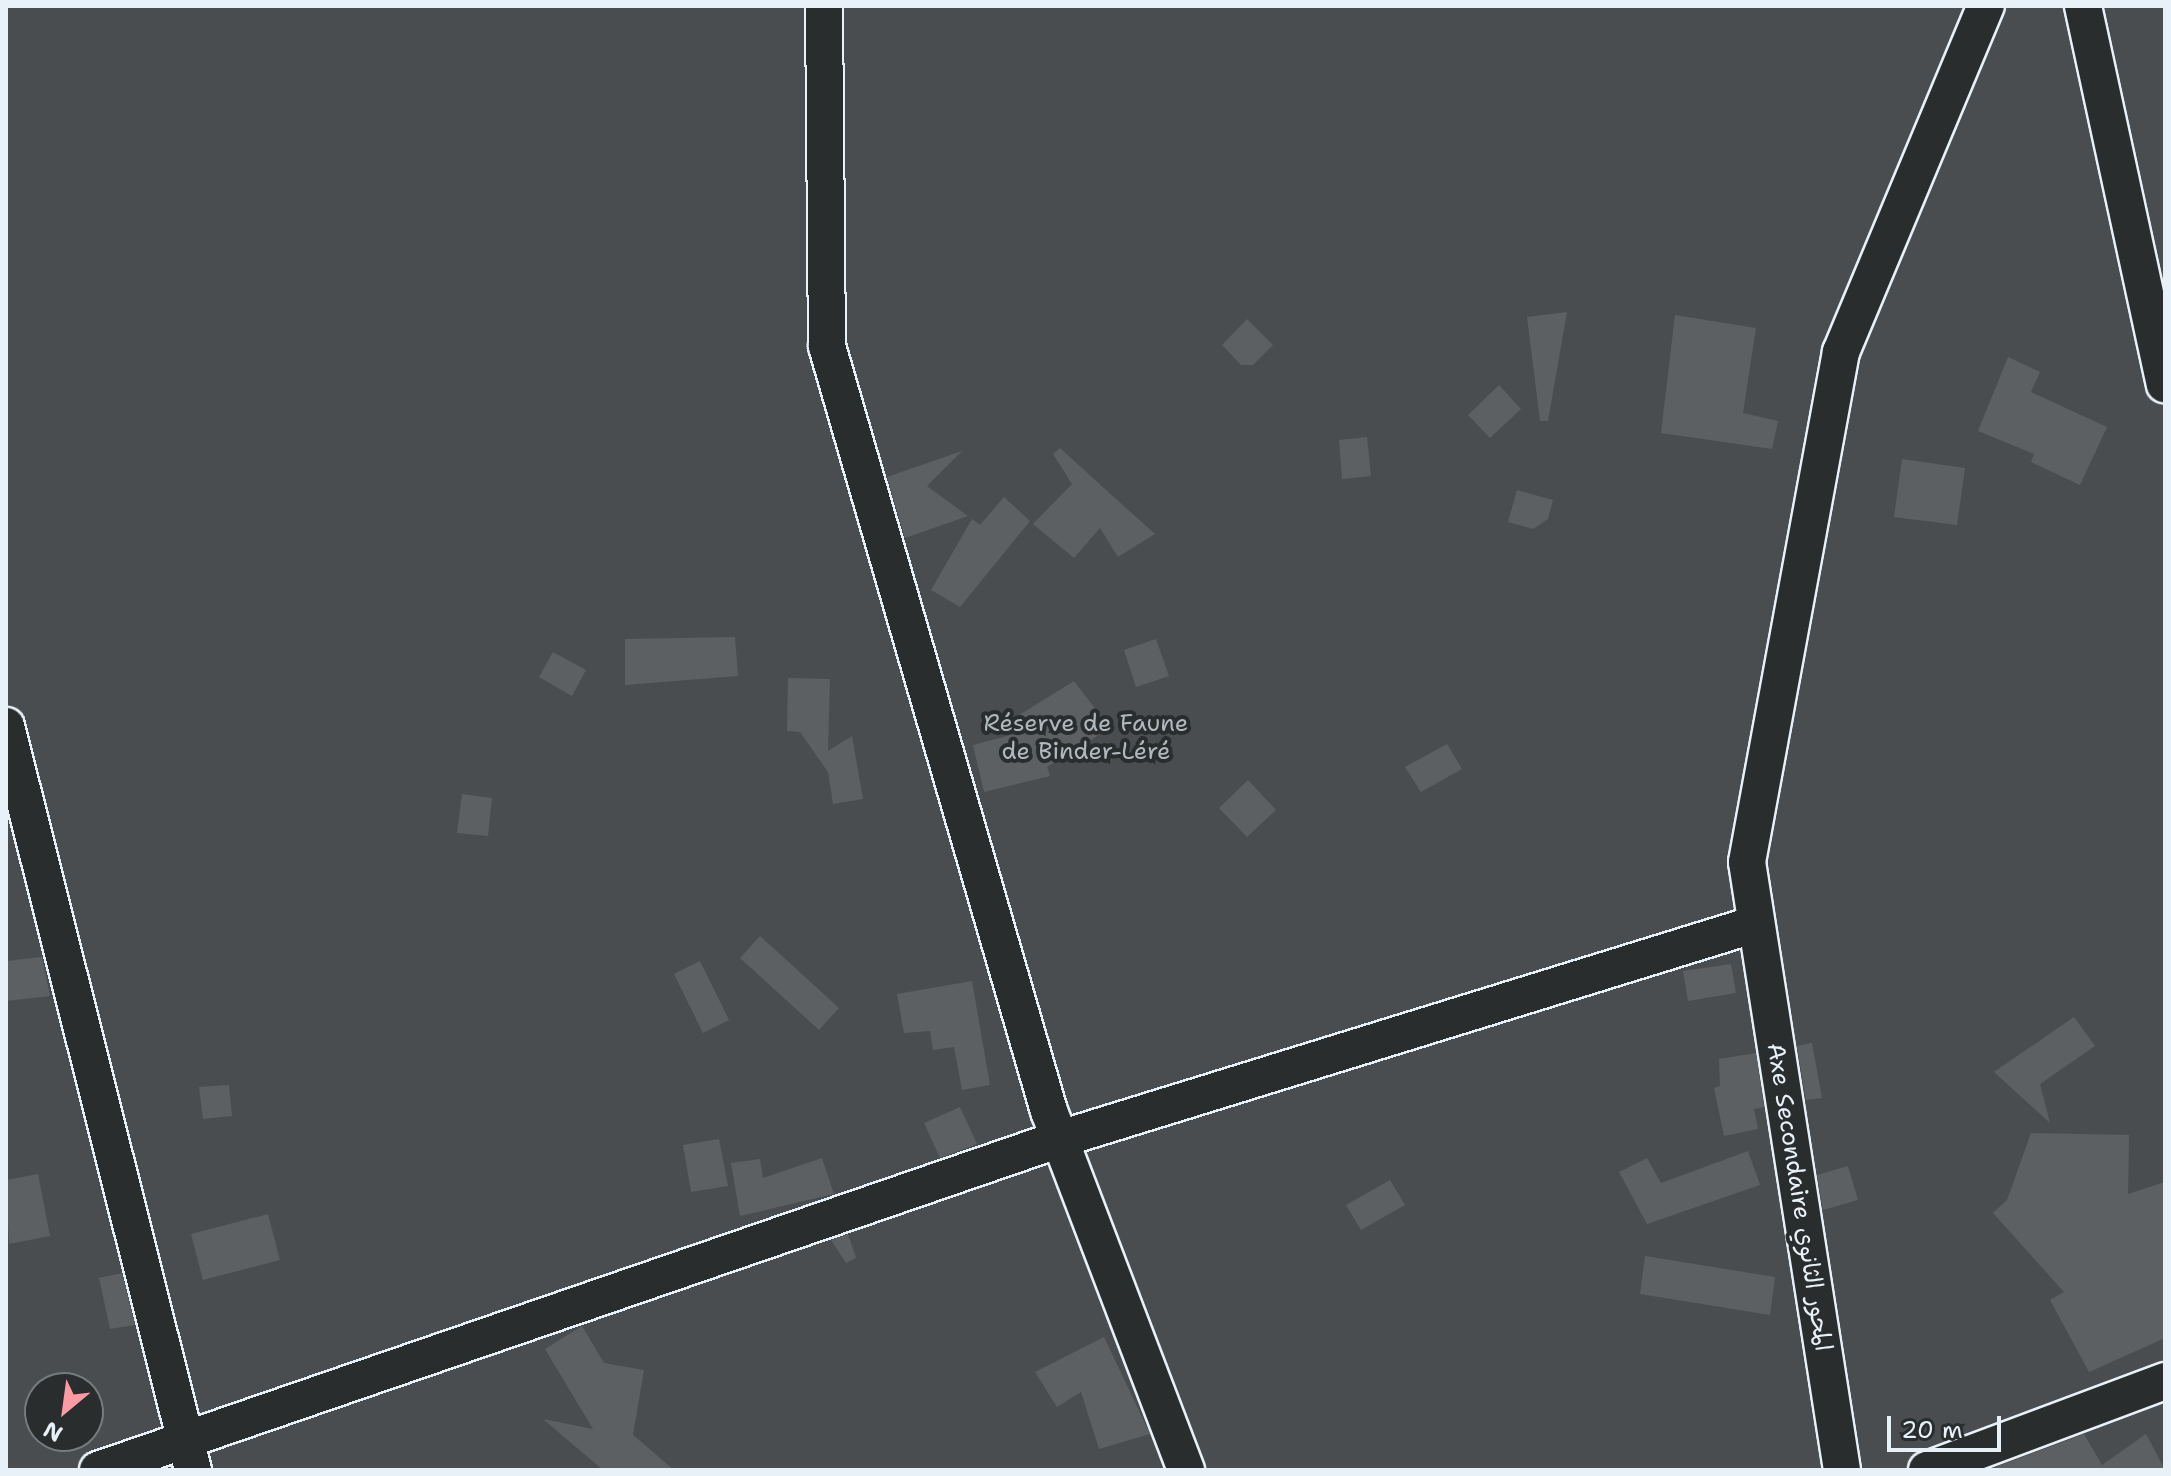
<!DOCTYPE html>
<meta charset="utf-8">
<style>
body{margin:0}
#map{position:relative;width:2171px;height:1476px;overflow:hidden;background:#323536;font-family:"Shantell Sans","Playpen Sans Arabic",sans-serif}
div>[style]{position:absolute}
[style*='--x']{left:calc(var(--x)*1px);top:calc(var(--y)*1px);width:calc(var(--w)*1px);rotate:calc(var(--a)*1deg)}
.green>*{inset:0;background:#494d4f}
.building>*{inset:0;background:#5c6063}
.roads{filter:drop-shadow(2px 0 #e8f1f8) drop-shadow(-2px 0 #e8f1f8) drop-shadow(0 2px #e8f1f8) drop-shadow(0 -2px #e8f1f8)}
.minor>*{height:36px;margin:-18px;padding:0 18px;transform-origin:18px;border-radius:18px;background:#2a2d2e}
span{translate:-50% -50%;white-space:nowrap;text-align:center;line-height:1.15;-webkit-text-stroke:8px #2a2d2e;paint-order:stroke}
.park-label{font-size:24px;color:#b0b8bd}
.street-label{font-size:24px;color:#e8f1f8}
.frame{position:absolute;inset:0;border:8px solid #e8f1f8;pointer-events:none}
.north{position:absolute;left:24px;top:1372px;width:80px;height:80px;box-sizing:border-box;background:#2a2d2e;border:2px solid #767b7f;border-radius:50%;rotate:209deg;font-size:22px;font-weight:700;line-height:32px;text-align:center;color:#e8f1f8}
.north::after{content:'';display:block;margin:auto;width:28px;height:36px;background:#ff9aa2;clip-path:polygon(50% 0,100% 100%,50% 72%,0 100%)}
.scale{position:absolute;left:1887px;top:1416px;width:114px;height:36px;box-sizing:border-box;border:4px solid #e8f1f8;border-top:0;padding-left:10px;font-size:24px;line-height:28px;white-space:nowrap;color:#e8f1f8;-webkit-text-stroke:6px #2a2d2e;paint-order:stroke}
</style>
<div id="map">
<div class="green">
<div style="clip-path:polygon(evenodd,6px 6px,2165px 6px,2165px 1470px,6px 1470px,6px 6px,40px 1388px,88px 1388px,88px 1436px,40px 1436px,40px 1388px)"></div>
</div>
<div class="building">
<div style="clip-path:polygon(1567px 312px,1548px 421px,1540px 421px,1527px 317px)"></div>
<div style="clip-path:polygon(1675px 315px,1756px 328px,1743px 413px,1778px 421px,1772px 449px,1661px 433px)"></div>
<div style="clip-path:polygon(1247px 319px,1273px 345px,1253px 365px,1241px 365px,1222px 345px)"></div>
<div style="clip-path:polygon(2008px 357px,2040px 372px,2031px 392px,2107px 427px,2080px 485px,2031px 462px,2034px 454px,1978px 431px)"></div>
<div style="clip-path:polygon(1499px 385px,1521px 409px,1490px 438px,1468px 415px)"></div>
<div style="clip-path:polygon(1367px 437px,1371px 476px,1342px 479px,1339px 440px)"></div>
<div style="clip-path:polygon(1060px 448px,1126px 508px,1155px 534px,1118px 557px,1100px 528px,1074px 558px,1033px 524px,1072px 484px,1053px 454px)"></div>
<div style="clip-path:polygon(962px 451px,927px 486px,968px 516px,905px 538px,887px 477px)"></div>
<div style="clip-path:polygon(1902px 459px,1965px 468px,1957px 525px,1894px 517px)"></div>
<div style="clip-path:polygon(1517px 490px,1553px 500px,1548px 519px,1533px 529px,1508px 522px)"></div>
<div style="clip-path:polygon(1004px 497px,1030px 521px,960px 607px,931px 590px,972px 519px,980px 525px)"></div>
<div style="clip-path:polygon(735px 637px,738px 676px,625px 685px,625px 639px)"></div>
<div style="clip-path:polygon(1156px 639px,1169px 676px,1136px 687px,1124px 650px)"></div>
<div style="clip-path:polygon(553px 652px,586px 670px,572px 696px,539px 677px)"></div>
<div style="clip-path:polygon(788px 678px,830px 679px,828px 751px,852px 736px,863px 799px,833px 804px,828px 772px,800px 732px,787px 731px)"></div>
<div style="clip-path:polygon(1074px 681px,1110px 728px,1047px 767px,1050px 776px,984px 792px,973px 745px,1026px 731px,1016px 717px)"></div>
<div style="clip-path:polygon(1447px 744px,1462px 769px,1421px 792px,1405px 767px)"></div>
<div style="clip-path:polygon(1248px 780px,1276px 810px,1247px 837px,1219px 808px)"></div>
<div style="clip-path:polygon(462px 794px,492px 798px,488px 836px,457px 833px)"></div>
<div style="clip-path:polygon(760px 936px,839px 1008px,819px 1030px,740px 958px)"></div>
<div style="clip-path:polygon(42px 957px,50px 996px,6px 1001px,6px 961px)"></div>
<div style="clip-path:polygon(700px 961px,729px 1020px,703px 1033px,674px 974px)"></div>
<div style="clip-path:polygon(1731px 964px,1736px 993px,1688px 1001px,1683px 971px)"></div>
<div style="clip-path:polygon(972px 981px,990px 1085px,962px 1090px,954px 1047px,933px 1050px,930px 1031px,904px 1033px,897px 994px)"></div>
<div style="clip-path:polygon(2074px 1017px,2095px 1046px,2040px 1084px,2050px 1123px,1994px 1072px)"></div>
<div style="clip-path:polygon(1812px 1043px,1822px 1098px,1806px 1100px,1797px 1046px)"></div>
<div style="clip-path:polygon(1756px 1053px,1764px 1107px,1754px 1109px,1758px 1129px,1724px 1136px,1714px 1088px,1720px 1086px,1719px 1059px)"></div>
<div style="clip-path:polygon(229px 1085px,232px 1116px,203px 1119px,199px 1087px)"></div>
<div style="clip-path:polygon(960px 1107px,977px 1144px,940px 1158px,924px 1123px)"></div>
<div style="clip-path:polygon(2031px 1133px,2129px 1135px,2128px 1194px,2165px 1182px,2165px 1338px,2089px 1372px,2050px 1300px,2064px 1292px,1993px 1213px,2007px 1200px)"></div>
<div style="clip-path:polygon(719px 1139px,728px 1186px,691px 1192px,683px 1145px)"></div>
<div style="clip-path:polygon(1748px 1151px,1760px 1185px,1647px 1224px,1619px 1172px,1647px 1158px,1661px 1183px)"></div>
<div style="clip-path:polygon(822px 1158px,834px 1194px,740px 1216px,731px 1163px,760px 1159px,763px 1178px)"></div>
<div style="clip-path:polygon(1848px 1166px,1858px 1200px,1823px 1210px,1817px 1175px)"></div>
<div style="clip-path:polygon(38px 1174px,50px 1236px,9px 1244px,6px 1180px)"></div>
<div style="clip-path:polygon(1390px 1180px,1405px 1205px,1361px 1230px,1346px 1205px)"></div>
<div style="clip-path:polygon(268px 1214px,280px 1260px,203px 1280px,191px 1234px)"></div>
<div style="clip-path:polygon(848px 1234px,856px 1258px,846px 1263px,831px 1240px)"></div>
<div style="clip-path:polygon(1645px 1256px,1775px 1277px,1770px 1315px,1640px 1294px)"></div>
<div style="clip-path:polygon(122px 1273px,135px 1325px,110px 1329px,99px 1278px)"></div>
<div style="clip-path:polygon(582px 1326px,604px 1363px,644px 1370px,633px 1435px,674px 1470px,603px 1470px,543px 1419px,593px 1429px,545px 1349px)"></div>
<div style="clip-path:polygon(1104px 1337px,1150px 1434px,1099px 1449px,1081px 1392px,1057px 1407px,1035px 1372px)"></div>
<div style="clip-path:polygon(2084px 1434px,2102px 1465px,2146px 1434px,2165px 1470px,1988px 1470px)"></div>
</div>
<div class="roads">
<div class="minor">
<div style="--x:824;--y:6;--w:340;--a:89.5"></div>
<div style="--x:827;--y:346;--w:797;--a:73.82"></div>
<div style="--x:1049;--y:1111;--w:384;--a:69.1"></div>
<div style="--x:2083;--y:6;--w:387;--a:77.8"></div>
<div style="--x:6;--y:726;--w:767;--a:75.89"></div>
<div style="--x:98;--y:1470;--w:1017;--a:-18.99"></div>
<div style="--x:1060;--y:1139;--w:728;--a:-17.17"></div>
<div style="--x:1842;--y:1470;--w:615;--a:-98.88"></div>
<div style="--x:1747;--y:862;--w:519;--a:-79.56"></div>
<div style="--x:1841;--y:352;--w:375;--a:-67.3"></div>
<div style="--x:1927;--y:1470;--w:254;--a:-20.5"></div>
</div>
</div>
<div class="park-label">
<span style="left:1086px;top:738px">Réserve de Faune<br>de Binder-Léré</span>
</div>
<div class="street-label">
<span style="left:1799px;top:1197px;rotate:81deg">Axe Secondaire المحور الثانوي</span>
</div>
<div class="frame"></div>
<div class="north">N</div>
<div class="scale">20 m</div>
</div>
